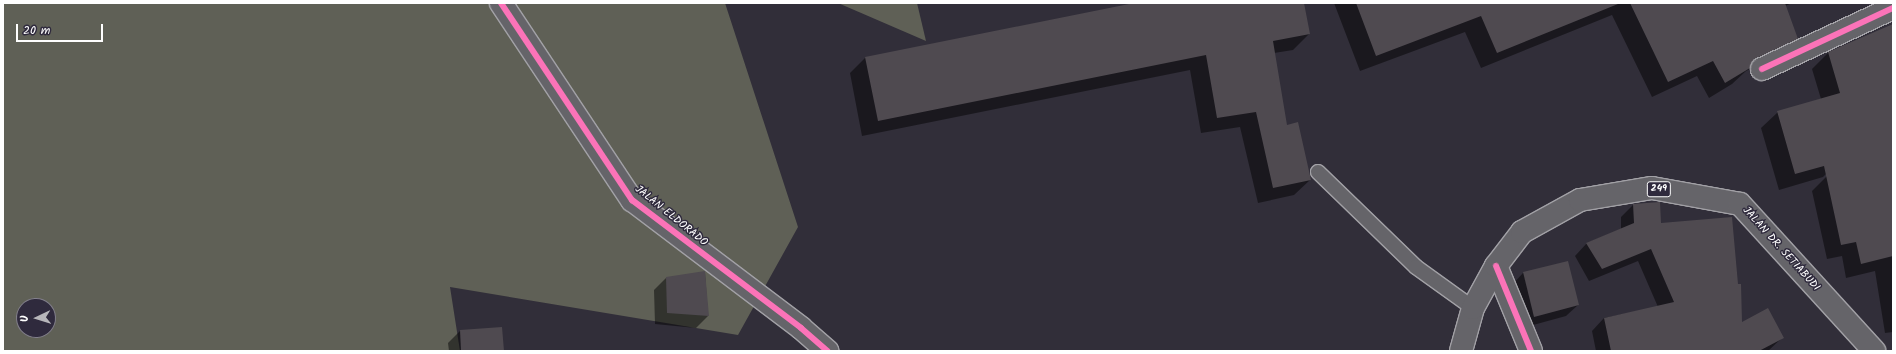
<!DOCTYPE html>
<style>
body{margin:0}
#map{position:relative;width:1896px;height:354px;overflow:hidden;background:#312e39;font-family:Kalam,sans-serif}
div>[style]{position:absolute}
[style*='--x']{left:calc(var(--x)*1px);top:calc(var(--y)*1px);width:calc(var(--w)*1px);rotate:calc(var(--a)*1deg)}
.green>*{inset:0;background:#5f6056}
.shadow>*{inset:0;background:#0007}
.building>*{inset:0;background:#4f4a50}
.roads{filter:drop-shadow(1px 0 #a2a1a6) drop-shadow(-1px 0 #a2a1a6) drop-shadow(0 1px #a2a1a6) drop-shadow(0 -1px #a2a1a6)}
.service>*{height:14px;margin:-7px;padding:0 7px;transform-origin:7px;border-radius:7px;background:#656469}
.minor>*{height:22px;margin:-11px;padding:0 11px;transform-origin:11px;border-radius:11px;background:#656469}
.primary>*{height:22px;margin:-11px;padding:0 11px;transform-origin:11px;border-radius:11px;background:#656469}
.cycleway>*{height:6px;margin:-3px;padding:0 3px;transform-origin:3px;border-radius:3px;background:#fb73b8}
span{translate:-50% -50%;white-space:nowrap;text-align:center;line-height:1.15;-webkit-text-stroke:3px #2f2a3d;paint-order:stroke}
.shield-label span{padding:1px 3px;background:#2f2a3d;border:1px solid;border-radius:3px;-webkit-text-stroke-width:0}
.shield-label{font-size:10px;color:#fff;font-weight:700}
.street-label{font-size:11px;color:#fff}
.frame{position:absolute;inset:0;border:4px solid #fff;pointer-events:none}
.north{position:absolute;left:16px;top:298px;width:40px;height:40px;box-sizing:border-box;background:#2f2a3d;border:1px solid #827f8b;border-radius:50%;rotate:266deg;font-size:11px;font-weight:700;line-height:16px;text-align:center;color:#fff}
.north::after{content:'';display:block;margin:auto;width:14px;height:18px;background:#b7b6ba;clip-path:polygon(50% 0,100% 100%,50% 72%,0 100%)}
.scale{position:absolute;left:16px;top:24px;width:87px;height:18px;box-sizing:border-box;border:2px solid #fff;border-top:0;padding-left:5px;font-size:12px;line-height:14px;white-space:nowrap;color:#fff;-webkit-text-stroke:3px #2f2a3d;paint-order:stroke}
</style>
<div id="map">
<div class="green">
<div style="clip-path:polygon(evenodd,3px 3px,725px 3px,798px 227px,738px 335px,450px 287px,460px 351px,3px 351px,3px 3px,24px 306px,48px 306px,48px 330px,24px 330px,24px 306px)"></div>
<div style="clip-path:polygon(838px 3px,917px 3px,926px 41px)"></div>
</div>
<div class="shadow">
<div style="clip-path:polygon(1139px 3px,1303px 3px,1309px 34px,1293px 50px,1274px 53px,1286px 126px,1310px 180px,1294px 195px,1258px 203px,1240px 127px,1201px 133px,1190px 70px,862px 136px,850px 73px,865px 58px)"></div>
<div style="clip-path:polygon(1334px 3px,1792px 3px,1785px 6px,1796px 38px,1780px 54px,1746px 71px,1732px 84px,1709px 98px,1697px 76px,1652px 97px,1612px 15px,1481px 68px,1465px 32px,1360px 71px)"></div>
<div style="clip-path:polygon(1893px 25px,1893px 136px,1839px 161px,1823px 177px,1779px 190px,1761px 128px,1778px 112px,1821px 99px,1812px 69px,1828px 53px)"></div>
<div style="clip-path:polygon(1893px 163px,1893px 332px,1885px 333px,1875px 271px,1846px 278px,1842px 256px,1827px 259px,1812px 191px,1827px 176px)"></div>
<div style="clip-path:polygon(1633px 205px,1660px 224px,1741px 323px,1783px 337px,1768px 351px,1596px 351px,1592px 331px,1604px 318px,1658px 307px,1638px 261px,1589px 281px,1575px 256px,1587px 243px,1621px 229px,1621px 217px)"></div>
<div style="clip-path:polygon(1567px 262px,1578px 305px,1566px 316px,1522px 328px,1512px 285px,1523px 273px)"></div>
<div style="clip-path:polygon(705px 273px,708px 316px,696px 328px,655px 324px,654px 290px,666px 278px)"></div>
<div style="clip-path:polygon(501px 328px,503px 351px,449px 351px,448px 343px,460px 331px)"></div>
</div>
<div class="building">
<div style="clip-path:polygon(1134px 3px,1304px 3px,1310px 34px,1273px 41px,1287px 125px,1298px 122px,1311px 180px,1273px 188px,1256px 112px,1217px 118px,1206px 55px,878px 121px,865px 57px)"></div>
<div style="clip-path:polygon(1356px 3px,1618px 3px,1618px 4px,1497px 53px,1481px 16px,1376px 56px)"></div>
<div style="clip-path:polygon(1630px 3px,1785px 3px,1798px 39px,1757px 58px,1750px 68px,1725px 83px,1713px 61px,1668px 82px)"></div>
<div style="clip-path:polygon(1893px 24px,1893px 256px,1861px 264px,1856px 242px,1841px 245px,1824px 166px,1795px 174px,1777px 111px,1840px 93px,1828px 52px)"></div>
<div style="clip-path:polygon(1660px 202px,1661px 223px,1732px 217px,1738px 284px,1741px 284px,1742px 322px,1768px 308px,1784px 338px,1759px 351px,1611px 351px,1604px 318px,1674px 302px,1651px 249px,1602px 269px,1586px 243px,1634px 223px,1633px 204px)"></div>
<div style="clip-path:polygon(1568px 261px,1579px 305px,1534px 317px,1523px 272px)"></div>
<div style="clip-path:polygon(705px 271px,709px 316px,667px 313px,666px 277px)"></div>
<div style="clip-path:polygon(502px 327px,504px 351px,461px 351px,460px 330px)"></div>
</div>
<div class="roads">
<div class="service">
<div style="--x:1318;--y:172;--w:136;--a:44.1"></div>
<div style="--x:1416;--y:267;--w:70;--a:35.7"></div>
</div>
<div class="minor">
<div style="--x:501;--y:3;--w:237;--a:56.4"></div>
<div style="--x:632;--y:200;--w:212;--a:37.1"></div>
<div style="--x:801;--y:328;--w:35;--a:41"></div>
<div style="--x:1762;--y:69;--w:145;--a:-25"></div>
<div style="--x:1496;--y:266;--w:92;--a:67.6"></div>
</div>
<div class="primary">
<div style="--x:1461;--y:351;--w:45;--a:-74.4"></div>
<div style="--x:1473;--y:308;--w:48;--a:-61.3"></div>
<div style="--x:1496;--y:266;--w:43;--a:-52.6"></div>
<div style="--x:1522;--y:232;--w:66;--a:-28.9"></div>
<div style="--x:1580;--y:200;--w:73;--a:-9.5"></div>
<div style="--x:1652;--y:188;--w:89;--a:10.3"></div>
<div style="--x:1740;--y:204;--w:199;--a:47.6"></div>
</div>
</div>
<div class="cycleway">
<div style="--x:501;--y:3;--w:237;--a:56.4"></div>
<div style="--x:632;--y:200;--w:212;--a:37.1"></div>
<div style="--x:801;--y:328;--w:35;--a:41"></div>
<div style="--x:1762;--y:69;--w:145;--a:-25"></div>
<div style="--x:1496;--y:266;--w:92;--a:67.6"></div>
</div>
<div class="shield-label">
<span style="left:1659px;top:189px">249</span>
</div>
<div class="street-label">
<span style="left:671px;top:216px;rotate:39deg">JALAN ELDORADO</span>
<span style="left:1781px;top:249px;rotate:48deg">JALAN DR. SETIABUDI</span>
</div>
<div class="frame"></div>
<div class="north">U</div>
<div class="scale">20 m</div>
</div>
